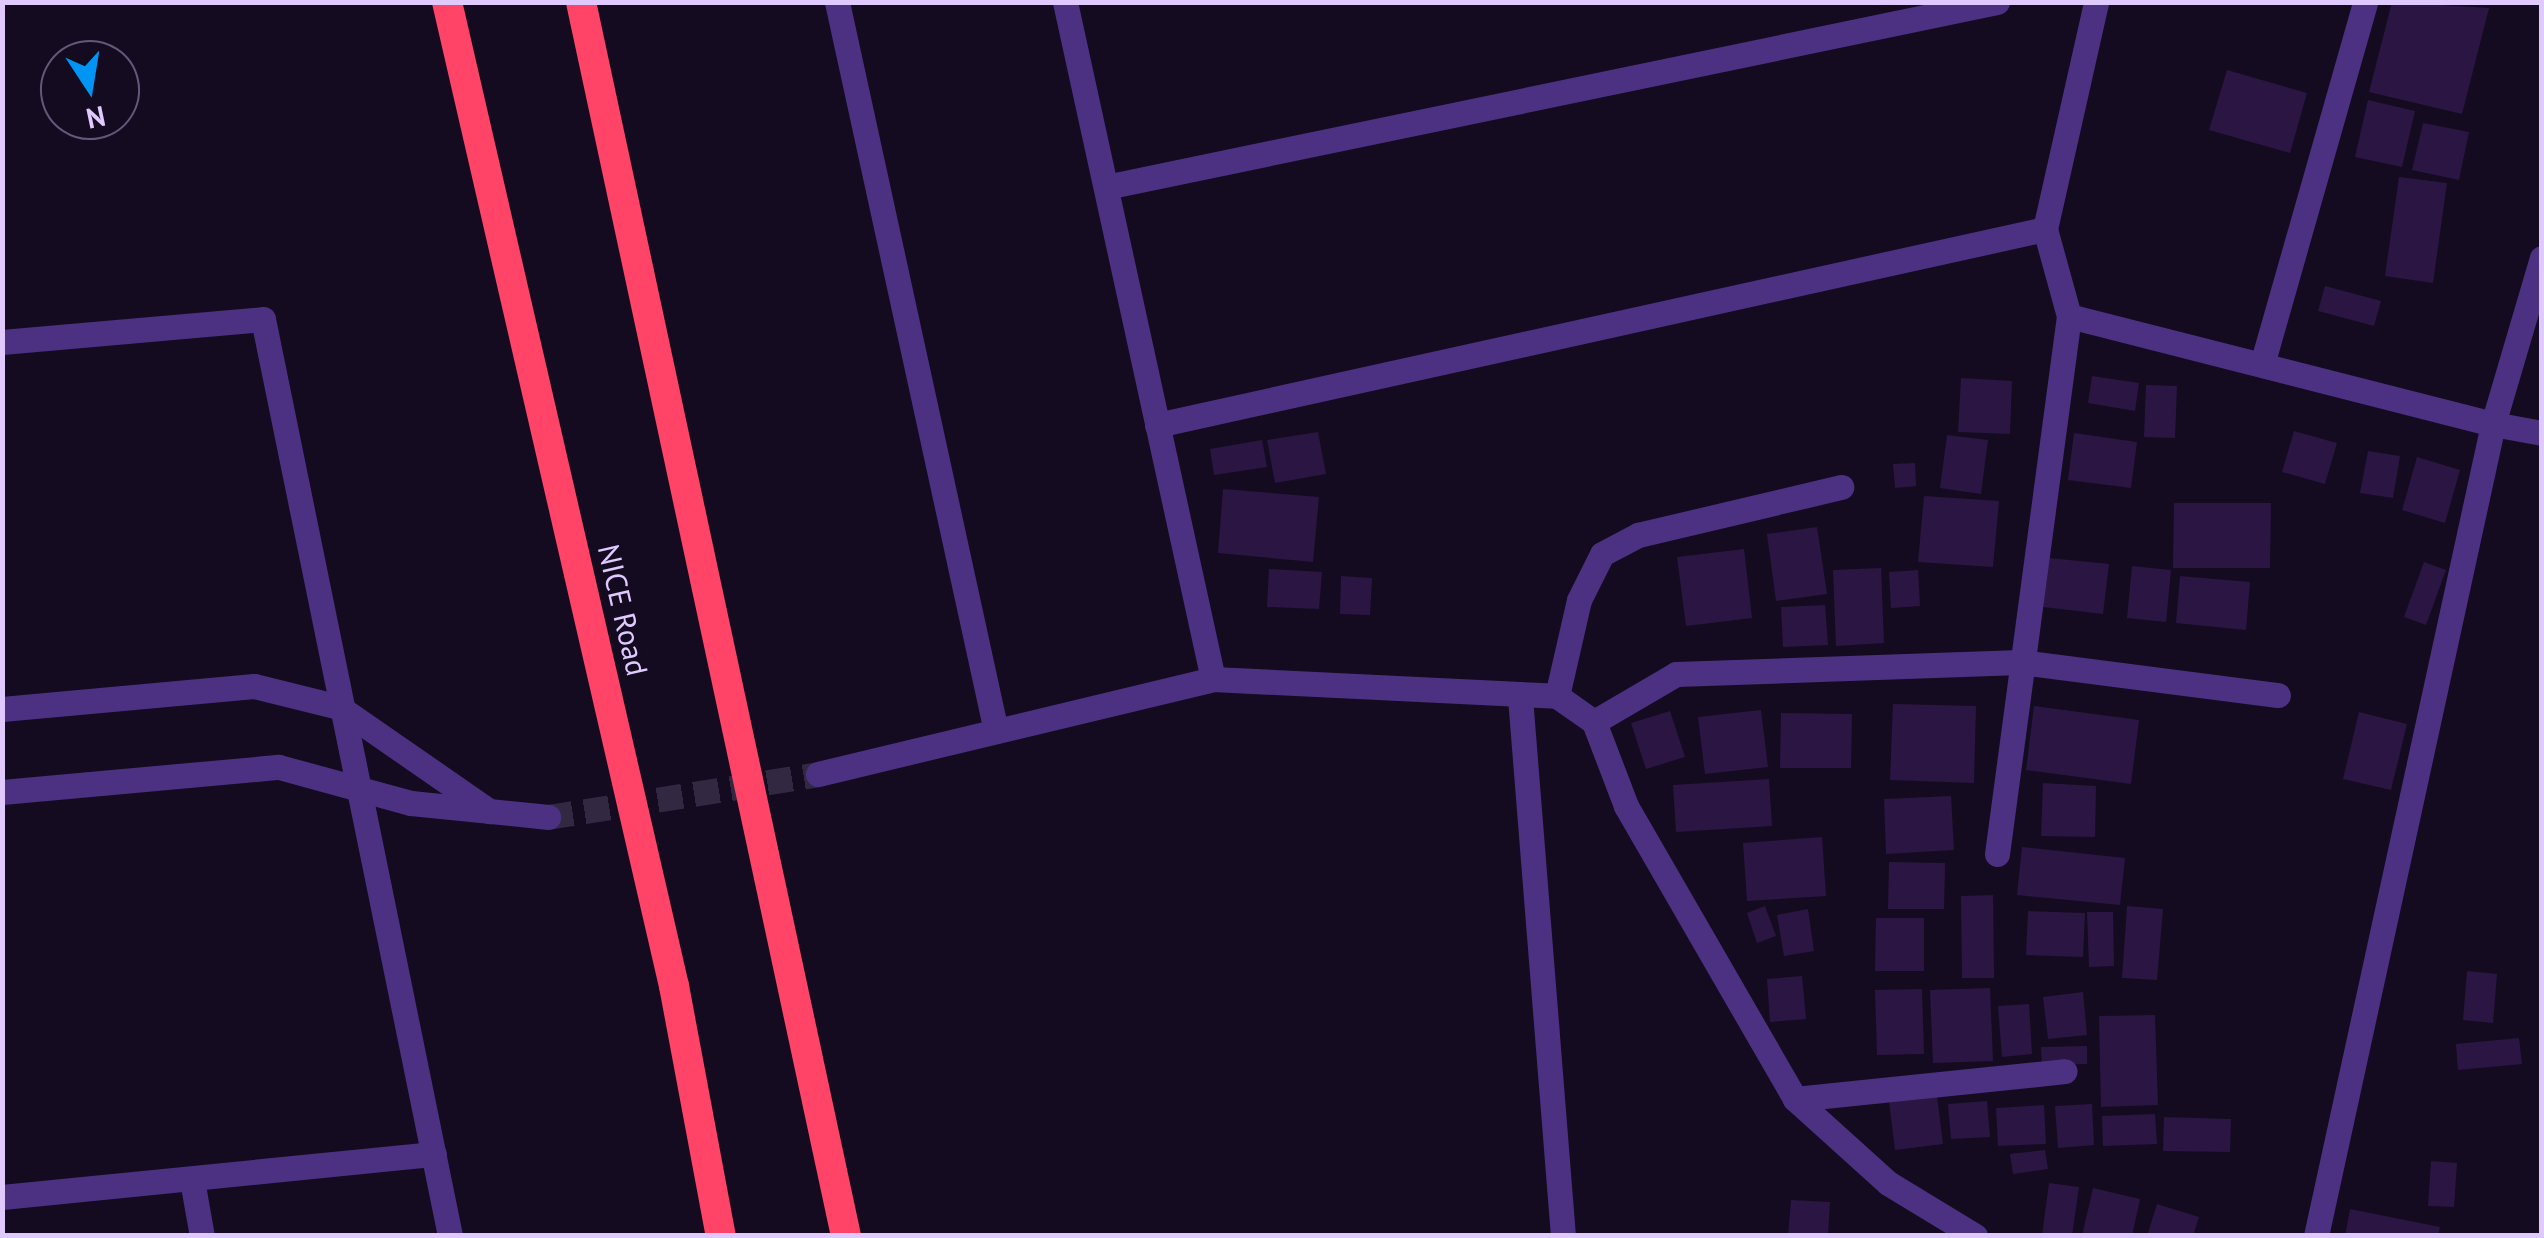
<!DOCTYPE html>
<style>
body{margin:0}
#map{position:relative;width:2544px;height:1238px;overflow:hidden;background:#140b20;font-family:"PT Sans",sans-serif}
div>[style]{position:absolute}
[style*='--x']{left:calc(var(--x)*1px);top:calc(var(--y)*1px);width:calc(var(--w)*1px);rotate:calc(var(--a)*1deg)}
.building>*{inset:0;background:#2b1542}
.minor-tunnel>*{height:25px;margin-top:-12.5px;transform-origin:0;background:repeating-linear-gradient(90deg,#322841 0 25px,transparent 0 37px)}
.minor>*{height:25px;margin:-12.5px;padding:0 12.5px;transform-origin:12.5px;border-radius:12.5px;background:#4c3183}
.highway>*{height:30px;margin:-15px;padding:0 15px;transform-origin:15px;border-radius:15px;background:#ff4467}
span{translate:-50% -50%;white-space:nowrap;text-align:center;line-height:1.15;-webkit-text-stroke:8px #140b20;paint-order:stroke}
.street-label{font-size:30px;color:#dfc9ff}
.frame{position:absolute;inset:0;border:5px solid #dfc9ff;pointer-events:none}
.north{position:absolute;left:40px;top:40px;width:100px;height:100px;box-sizing:border-box;background:#140b20;border:2px solid #655779;border-radius:50%;rotate:168deg;font-size:28px;font-weight:700;line-height:40px;text-align:center;color:#dfc9ff}
.north::after{content:'';display:block;margin:auto;width:35px;height:45px;background:#0095f4;clip-path:polygon(50% 0,100% 100%,50% 72%,0 100%)}
</style>
<div id="map">
<div class="building">
<div style="clip-path:polygon(2392px 2px,2489px 8px,2462px 114px,2369px 92px)"></div>
<div style="clip-path:polygon(2227px 70px,2307px 93px,2290px 153px,2209px 130px)"></div>
<div style="clip-path:polygon(2368px 100px,2415px 111px,2402px 167px,2355px 157px)"></div>
<div style="clip-path:polygon(2423px 123px,2469px 132px,2459px 180px,2412px 170px)"></div>
<div style="clip-path:polygon(2399px 177px,2447px 183px,2433px 283px,2385px 276px)"></div>
<div style="clip-path:polygon(2325px 286px,2381px 301px,2374px 326px,2318px 311px)"></div>
<div style="clip-path:polygon(2092px 376px,2139px 383px,2135px 411px,2088px 403px)"></div>
<div style="clip-path:polygon(1961px 378px,2012px 381px,2010px 434px,1958px 432px)"></div>
<div style="clip-path:polygon(2146px 385px,2177px 386px,2175px 438px,2144px 437px)"></div>
<div style="clip-path:polygon(2294px 431px,2337px 443px,2325px 484px,2282px 472px)"></div>
<div style="clip-path:polygon(1318px 432px,1326px 474px,1275px 483px,1267px 440px)"></div>
<div style="clip-path:polygon(2074px 433px,2137px 442px,2131px 488px,2068px 480px)"></div>
<div style="clip-path:polygon(1947px 435px,1988px 440px,1981px 494px,1940px 488px)"></div>
<div style="clip-path:polygon(1262px 440px,1267px 467px,1214px 475px,1210px 449px)"></div>
<div style="clip-path:polygon(2368px 451px,2400px 456px,2393px 498px,2360px 493px)"></div>
<div style="clip-path:polygon(2417px 457px,2460px 470px,2445px 523px,2402px 510px)"></div>
<div style="clip-path:polygon(1915px 463px,1916px 486px,1895px 488px,1893px 464px)"></div>
<div style="clip-path:polygon(1223px 489px,1319px 497px,1313px 562px,1218px 553px)"></div>
<div style="clip-path:polygon(1924px 496px,1999px 501px,1993px 567px,1918px 562px)"></div>
<div style="clip-path:polygon(2174px 503px,2271px 503px,2270px 568px,2173px 568px)"></div>
<div style="clip-path:polygon(1817px 527px,1827px 594px,1776px 601px,1767px 534px)"></div>
<div style="clip-path:polygon(1744px 549px,1752px 618px,1686px 626px,1677px 557px)"></div>
<div style="clip-path:polygon(2049px 558px,2109px 564px,2103px 614px,2043px 607px)"></div>
<div style="clip-path:polygon(2424px 562px,2446px 570px,2426px 625px,2404px 617px)"></div>
<div style="clip-path:polygon(2132px 566px,2171px 570px,2166px 622px,2127px 618px)"></div>
<div style="clip-path:polygon(1881px 568px,1884px 643px,1836px 646px,1833px 570px)"></div>
<div style="clip-path:polygon(1269px 569px,1322px 572px,1319px 609px,1267px 607px)"></div>
<div style="clip-path:polygon(1918px 570px,1920px 606px,1891px 608px,1889px 572px)"></div>
<div style="clip-path:polygon(1341px 576px,1372px 578px,1370px 615px,1340px 614px)"></div>
<div style="clip-path:polygon(2180px 576px,2250px 582px,2246px 630px,2176px 623px)"></div>
<div style="clip-path:polygon(1825px 605px,1828px 645px,1783px 647px,1781px 607px)"></div>
<div style="clip-path:polygon(1893px 704px,1976px 706px,1974px 783px,1890px 780px)"></div>
<div style="clip-path:polygon(2034px 706px,2139px 720px,2131px 784px,2026px 770px)"></div>
<div style="clip-path:polygon(1761px 710px,1768px 767px,1705px 774px,1698px 717px)"></div>
<div style="clip-path:polygon(1670px 711px,1685px 757px,1646px 769px,1631px 723px)"></div>
<div style="clip-path:polygon(2359px 712px,2407px 724px,2391px 790px,2343px 779px)"></div>
<div style="clip-path:polygon(1781px 713px,1852px 714px,1851px 768px,1780px 768px)"></div>
<div style="clip-path:polygon(1769px 779px,1772px 826px,1676px 832px,1673px 785px)"></div>
<div style="clip-path:polygon(2043px 783px,2096px 786px,2095px 837px,2041px 836px)"></div>
<div style="clip-path:polygon(1951px 796px,1954px 850px,1886px 854px,1884px 799px)"></div>
<div style="clip-path:polygon(1822px 837px,1826px 896px,1747px 901px,1743px 843px)"></div>
<div style="clip-path:polygon(2022px 847px,2125px 858px,2120px 905px,2017px 895px)"></div>
<div style="clip-path:polygon(1889px 862px,1945px 863px,1944px 909px,1888px 909px)"></div>
<div style="clip-path:polygon(1993px 895px,1994px 978px,1962px 978px,1961px 896px)"></div>
<div style="clip-path:polygon(1765px 906px,1776px 936px,1757px 943px,1747px 913px)"></div>
<div style="clip-path:polygon(2127px 906px,2163px 909px,2157px 980px,2122px 978px)"></div>
<div style="clip-path:polygon(1808px 909px,1814px 951px,1784px 956px,1777px 915px)"></div>
<div style="clip-path:polygon(2028px 911px,2085px 913px,2083px 957px,2026px 955px)"></div>
<div style="clip-path:polygon(2087px 912px,2113px 912px,2114px 966px,2089px 967px)"></div>
<div style="clip-path:polygon(1876px 918px,1924px 918px,1924px 971px,1875px 971px)"></div>
<div style="clip-path:polygon(2467px 971px,2497px 974px,2493px 1023px,2463px 1020px)"></div>
<div style="clip-path:polygon(1802px 976px,1806px 1019px,1770px 1022px,1767px 979px)"></div>
<div style="clip-path:polygon(1990px 988px,1993px 1061px,1933px 1063px,1930px 990px)"></div>
<div style="clip-path:polygon(1922px 989px,1924px 1054px,1877px 1055px,1875px 990px)"></div>
<div style="clip-path:polygon(2083px 992px,2087px 1035px,2048px 1039px,2043px 997px)"></div>
<div style="clip-path:polygon(2029px 1004px,2032px 1054px,2002px 1057px,1998px 1006px)"></div>
<div style="clip-path:polygon(2155px 1015px,2158px 1105px,2101px 1107px,2099px 1016px)"></div>
<div style="clip-path:polygon(2519px 1038px,2522px 1064px,2458px 1070px,2456px 1044px)"></div>
<div style="clip-path:polygon(2087px 1046px,2087px 1064px,2042px 1065px,2041px 1047px)"></div>
<div style="clip-path:polygon(1936px 1088px,1943px 1144px,1895px 1150px,1888px 1094px)"></div>
<div style="clip-path:polygon(1987px 1101px,1990px 1137px,1951px 1139px,1948px 1104px)"></div>
<div style="clip-path:polygon(2092px 1104px,2094px 1145px,2058px 1148px,2055px 1106px)"></div>
<div style="clip-path:polygon(2044px 1105px,2046px 1144px,1998px 1146px,1996px 1108px)"></div>
<div style="clip-path:polygon(2155px 1114px,2157px 1144px,2103px 1146px,2102px 1116px)"></div>
<div style="clip-path:polygon(2164px 1117px,2231px 1119px,2230px 1152px,2163px 1151px)"></div>
<div style="clip-path:polygon(2045px 1150px,2048px 1169px,2013px 1174px,2010px 1154px)"></div>
<div style="clip-path:polygon(2431px 1161px,2457px 1163px,2454px 1207px,2428px 1206px)"></div>
<div style="clip-path:polygon(2049px 1183px,2079px 1187px,2072px 1236px,2042px 1236px)"></div>
<div style="clip-path:polygon(2093px 1188px,2140px 1199px,2132px 1236px,2082px 1236px)"></div>
<div style="clip-path:polygon(1791px 1200px,1830px 1202px,1828px 1236px,1788px 1236px)"></div>
<div style="clip-path:polygon(2157px 1204px,2199px 1217px,2193px 1236px,2147px 1236px)"></div>
<div style="clip-path:polygon(2350px 1209px,2440px 1227px,2438px 1236px,2345px 1236px)"></div>
</div>
<div class="minor-tunnel">
<div style="--x:548;--y:817;--w:273;--a:-9"></div>
</div>
<div class="minor">
<div style="--x:837;--y:2;--w:746;--a:77.7"></div>
<div style="--x:1065;--y:2;--w:693;--a:77.67"></div>
<div style="--x:1106;--y:187;--w:910;--a:-11.73"></div>
<div style="--x:2045;--y:229;--w:233;--a:-77.3"></div>
<div style="--x:2;--y:342;--w:262;--a:-5"></div>
<div style="--x:263;--y:319;--w:936;--a:78.47"></div>
<div style="--x:2263;--y:361;--w:373;--a:-74.1"></div>
<div style="--x:1157;--y:425;--w:909;--a:-12.45"></div>
<div style="--x:2045;--y:229;--w:90;--a:74.6"></div>
<div style="--x:2069;--y:316;--w:438;--a:14.3"></div>
<div style="--x:2493;--y:424;--w:173;--a:-73.6"></div>
<div style="--x:1557;--y:696;--w:98;--a:-77.1"></div>
<div style="--x:1579;--y:600;--w:51;--a:-63.4"></div>
<div style="--x:1602;--y:554;--w:41;--a:-27.8"></div>
<div style="--x:1638;--y:535;--w:209;--a:-13.3"></div>
<div style="--x:1520;--y:697;--w:541;--a:85.44"></div>
<div style="--x:2;--y:709;--w:253;--a:-5.2"></div>
<div style="--x:254;--y:686;--w:88;--a:13.9"></div>
<div style="--x:339;--y:707;--w:183;--a:34.7"></div>
<div style="--x:1594;--y:722;--w:95;--a:-30.3"></div>
<div style="--x:1676;--y:674;--w:344;--a:-2"></div>
<div style="--x:2020;--y:662;--w:260;--a:7.3"></div>
<div style="--x:818;--y:774;--w:406;--a:-13.5"></div>
<div style="--x:1213;--y:679;--w:344;--a:2.8"></div>
<div style="--x:1557;--y:696;--w:45;--a:35.1"></div>
<div style="--x:1594;--y:722;--w:90;--a:69.1"></div>
<div style="--x:1626;--y:806;--w:338;--a:60"></div>
<div style="--x:1795;--y:1099;--w:125;--a:42.1"></div>
<div style="--x:1888;--y:1183;--w:102;--a:31.3"></div>
<div style="--x:2;--y:792;--w:278;--a:-5.2"></div>
<div style="--x:279;--y:767;--w:137;--a:15.3"></div>
<div style="--x:411;--y:803;--w:138;--a:5.8"></div>
<div style="--x:1997;--y:854;--w:543;--a:-82.38"></div>
<div style="--x:1795;--y:1099;--w:271;--a:-5.9"></div>
<div style="--x:192;--y:1180;--w:57;--a:79.9"></div>
<div style="--x:2;--y:1197;--w:434;--a:-5.7"></div>
<div style="--x:2316;--y:1236;--w:831;--a:-77.7"></div>
<div style="--x:2493;--y:424;--w:50;--a:10.4"></div>
</div>
<div class="highway">
<div style="--x:447;--y:2;--w:1010;--a:77.01"></div>
<div style="--x:674;--y:986;--w:254;--a:79.4"></div>
<div style="--x:581;--y:2;--w:1262;--a:77.88"></div>
</div>
<div class="street-label">
<span style="left:623px;top:610px;rotate:77deg">NICE Road</span>
</div>
<div class="frame"></div>
<div class="north">N</div>
</div>
